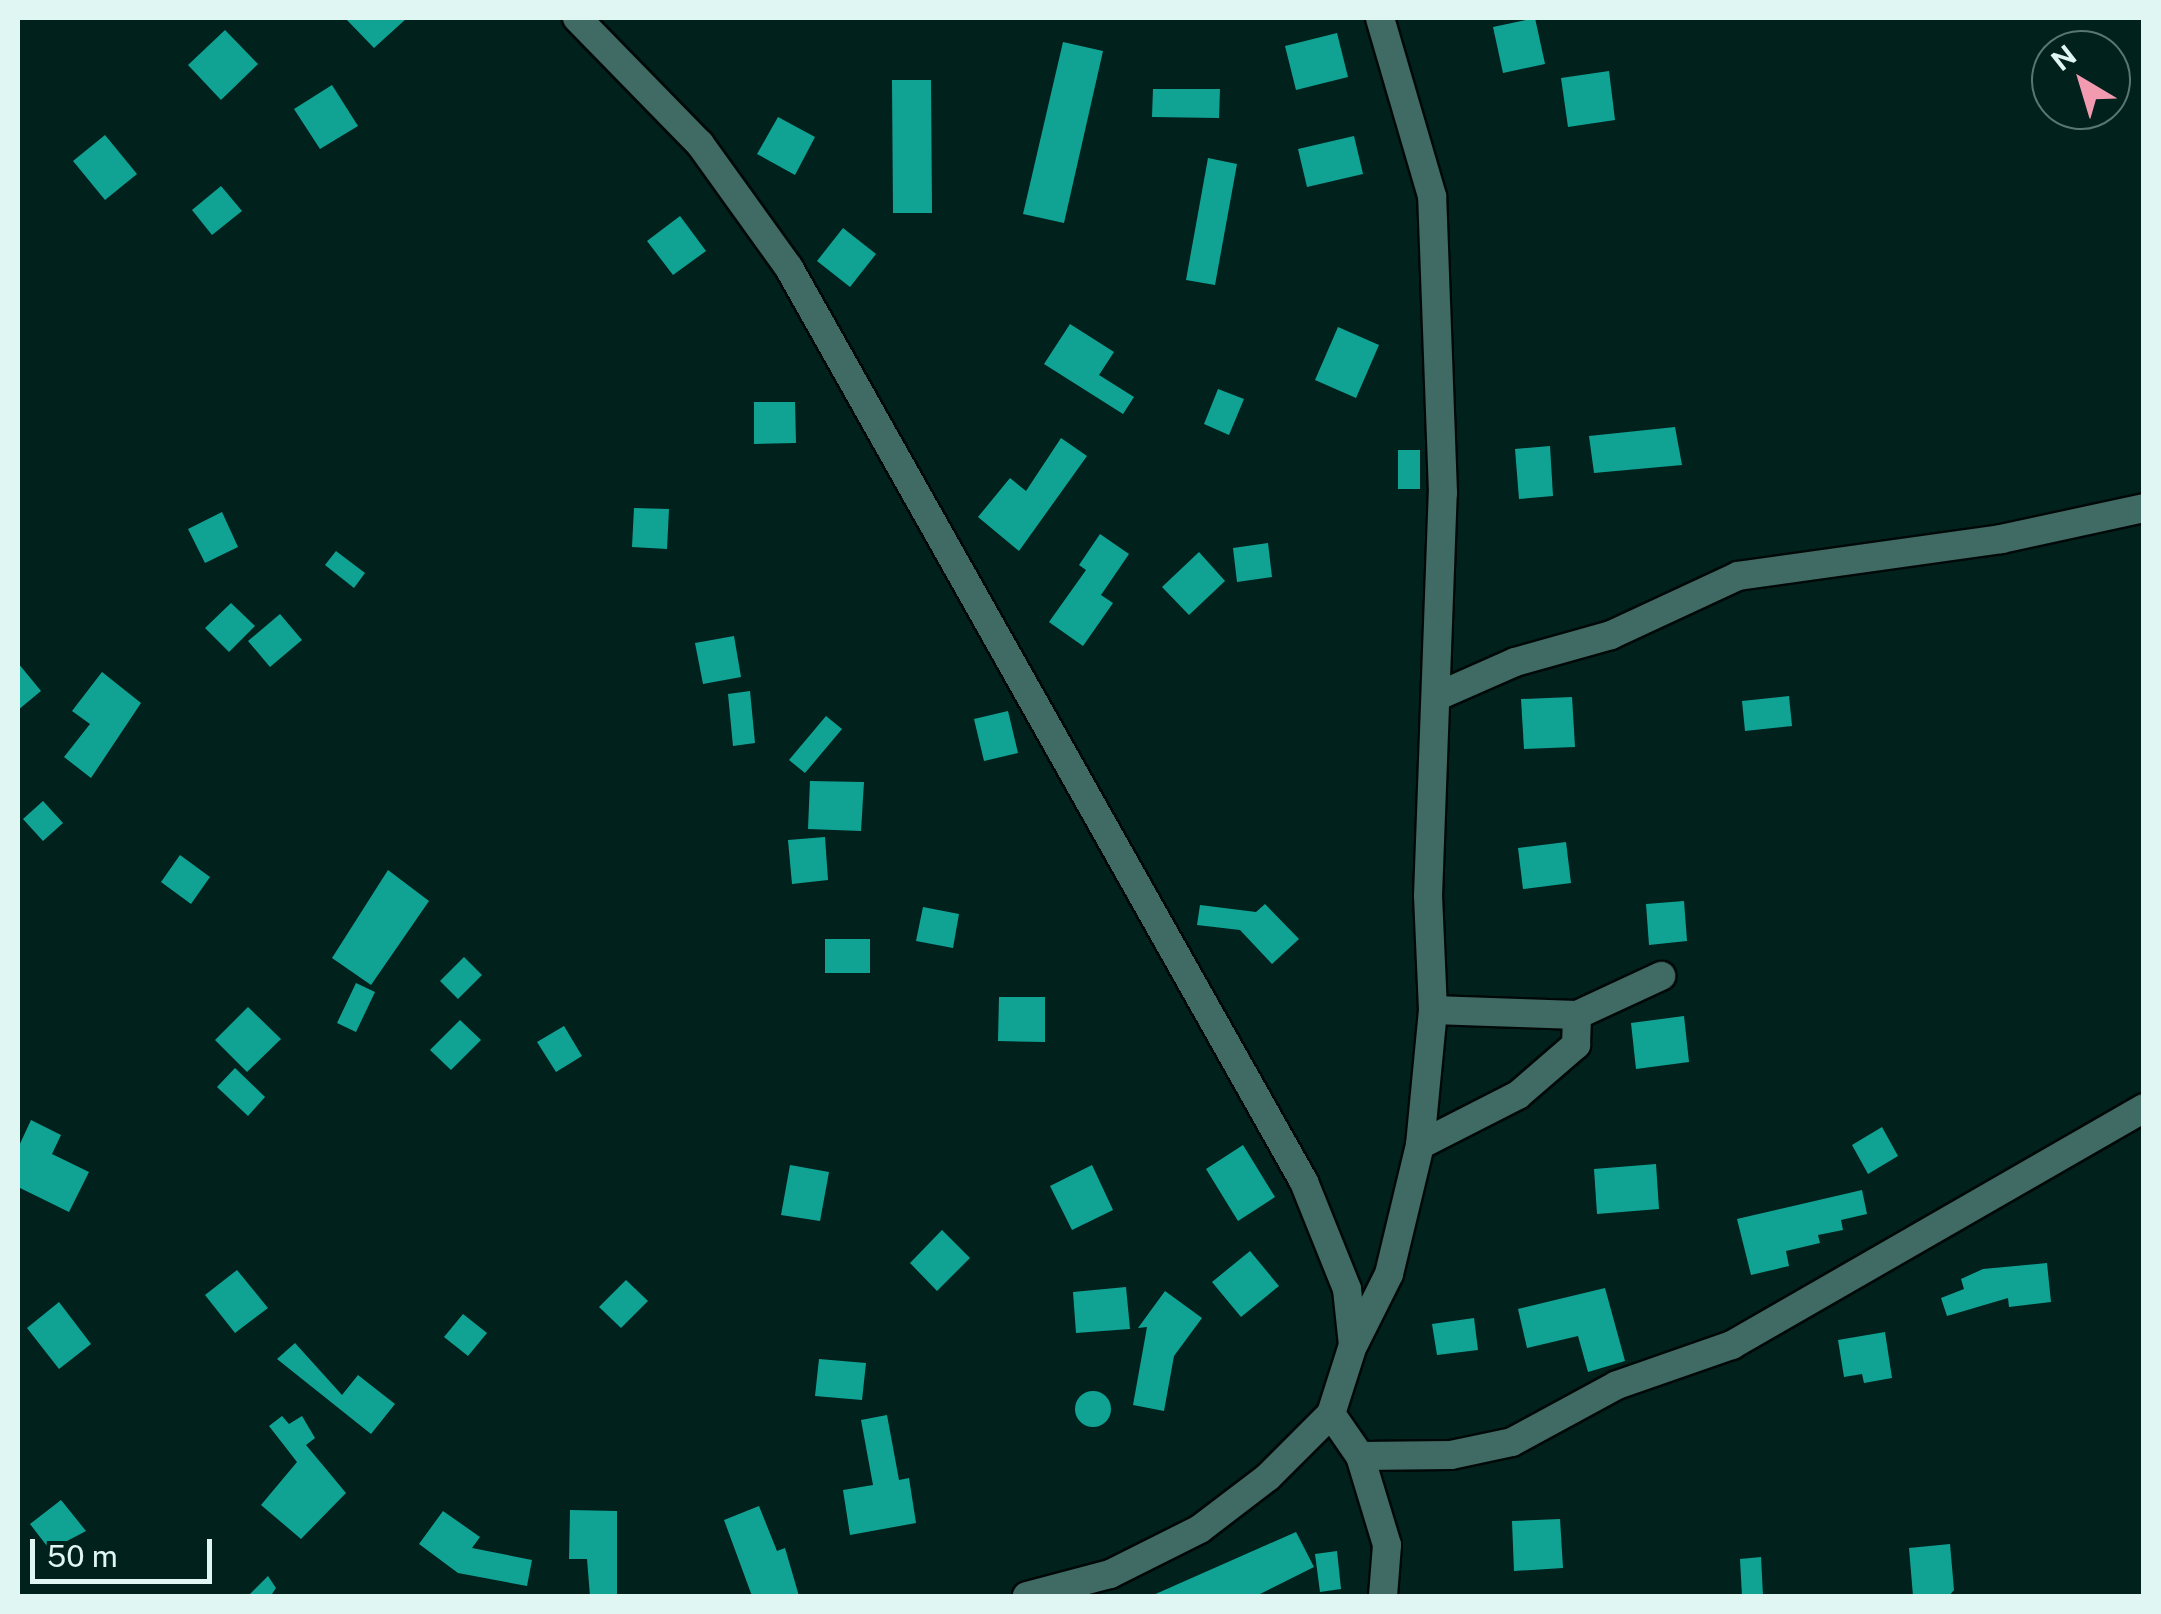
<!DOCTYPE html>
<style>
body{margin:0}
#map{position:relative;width:2161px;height:1614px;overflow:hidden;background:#01211d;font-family:"Public Sans",sans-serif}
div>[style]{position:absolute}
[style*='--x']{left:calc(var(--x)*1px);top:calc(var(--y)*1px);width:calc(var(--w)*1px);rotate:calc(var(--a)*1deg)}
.building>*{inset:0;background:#10a394}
.round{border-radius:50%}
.roads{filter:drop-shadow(2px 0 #000907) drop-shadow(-2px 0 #000907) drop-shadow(0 2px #000907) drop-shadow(0 -2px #000907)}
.minor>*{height:28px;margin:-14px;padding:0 14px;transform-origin:14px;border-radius:14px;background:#406a64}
span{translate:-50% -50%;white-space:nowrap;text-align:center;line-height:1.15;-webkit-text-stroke:10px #01211d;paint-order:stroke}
.frame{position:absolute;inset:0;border:20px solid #e0f6f2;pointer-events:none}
.north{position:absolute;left:2031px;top:30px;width:100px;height:100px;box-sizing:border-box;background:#01211d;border:2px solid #5a7672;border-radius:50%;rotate:322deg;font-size:28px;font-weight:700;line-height:40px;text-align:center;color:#e0f6f2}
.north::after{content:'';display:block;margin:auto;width:35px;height:45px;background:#f19ab0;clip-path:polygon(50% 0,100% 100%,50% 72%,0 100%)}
.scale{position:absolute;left:30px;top:1539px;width:182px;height:45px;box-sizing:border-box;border:5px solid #e0f6f2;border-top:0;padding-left:12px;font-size:30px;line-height:35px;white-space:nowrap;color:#e0f6f2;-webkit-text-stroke:8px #01211d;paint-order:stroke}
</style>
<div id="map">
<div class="building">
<div style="clip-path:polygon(345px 18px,407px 18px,374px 48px)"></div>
<div style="clip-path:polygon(1535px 18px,1545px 64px,1503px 73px,1493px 27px)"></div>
<div style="clip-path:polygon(225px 30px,258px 64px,221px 100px,188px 65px)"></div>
<div style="clip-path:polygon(1337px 33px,1348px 77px,1296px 90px,1285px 46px)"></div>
<div style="clip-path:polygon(1063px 42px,1103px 51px,1064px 223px,1023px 214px)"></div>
<div style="clip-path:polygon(1609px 71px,1615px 120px,1568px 127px,1561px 78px)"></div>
<div style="clip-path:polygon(892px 80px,931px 80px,932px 213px,893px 213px)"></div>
<div style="clip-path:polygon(332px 85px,358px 126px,320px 149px,294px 109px)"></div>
<div style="clip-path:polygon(1153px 89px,1220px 89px,1219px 118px,1152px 117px)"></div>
<div style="clip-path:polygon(778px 117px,815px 137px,795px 175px,757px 154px)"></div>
<div style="clip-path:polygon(105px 135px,137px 174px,105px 200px,73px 161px)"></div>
<div style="clip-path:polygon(1354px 136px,1363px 174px,1307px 187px,1298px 149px)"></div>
<div style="clip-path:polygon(1208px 158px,1237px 164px,1215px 285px,1186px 280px)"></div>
<div style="clip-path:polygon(221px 186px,242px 211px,212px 235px,192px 210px)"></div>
<div style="clip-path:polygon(680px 216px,706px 251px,673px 275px,647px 241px)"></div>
<div style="clip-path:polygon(843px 228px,876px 254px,850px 287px,817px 261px)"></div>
<div style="clip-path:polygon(1070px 324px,1114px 352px,1099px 375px,1134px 397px,1123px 414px,1044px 364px)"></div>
<div style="clip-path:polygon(1338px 327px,1379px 345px,1356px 398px,1315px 380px)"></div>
<div style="clip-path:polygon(1218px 389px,1244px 399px,1229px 435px,1204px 424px)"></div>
<div style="clip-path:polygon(754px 402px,795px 402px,796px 443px,754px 444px)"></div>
<div style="clip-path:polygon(1675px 427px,1682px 465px,1594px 473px,1589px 436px)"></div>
<div style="clip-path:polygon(1061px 438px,1087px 456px,1019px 551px,978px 517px,1010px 478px,1026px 491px)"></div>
<div style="clip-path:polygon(1550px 446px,1553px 496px,1519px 499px,1515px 449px)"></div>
<div style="clip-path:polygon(1398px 450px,1420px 450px,1420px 489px,1398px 489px)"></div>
<div style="clip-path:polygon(634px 508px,669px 509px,667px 549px,632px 547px)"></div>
<div style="clip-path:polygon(222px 512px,238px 547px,205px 563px,188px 529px)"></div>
<div style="clip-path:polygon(1100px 534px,1129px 554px,1101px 595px,1113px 603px,1083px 646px,1049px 622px,1086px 570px,1079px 565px)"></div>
<div style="clip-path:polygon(1268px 543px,1272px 577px,1237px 582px,1233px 548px)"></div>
<div style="clip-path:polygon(336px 551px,365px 573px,354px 588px,325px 565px)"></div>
<div style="clip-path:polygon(1199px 552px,1225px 581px,1189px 615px,1162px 587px)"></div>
<div style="clip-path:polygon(231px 603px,255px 626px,229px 652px,205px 628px)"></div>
<div style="clip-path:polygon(280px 614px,302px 640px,270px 667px,248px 641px)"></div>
<div style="clip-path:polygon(734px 636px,741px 677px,703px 684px,695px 643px)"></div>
<div style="clip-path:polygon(18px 663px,41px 691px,18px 710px)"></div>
<div style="clip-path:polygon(102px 672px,141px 703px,91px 778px,64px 757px,90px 724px,72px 711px)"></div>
<div style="clip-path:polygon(750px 691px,755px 743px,733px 746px,728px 694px)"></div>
<div style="clip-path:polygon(1789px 696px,1792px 726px,1745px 731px,1742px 701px)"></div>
<div style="clip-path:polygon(1572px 697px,1575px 747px,1524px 749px,1521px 699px)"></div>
<div style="clip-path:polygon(1008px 711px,1018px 753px,984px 761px,974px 719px)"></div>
<div style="clip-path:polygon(826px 716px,842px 729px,805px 773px,789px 760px)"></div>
<div style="clip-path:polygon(810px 781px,864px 782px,861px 831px,808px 829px)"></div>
<div style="clip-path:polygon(43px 801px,63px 823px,43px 841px,23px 819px)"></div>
<div style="clip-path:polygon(825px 837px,828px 880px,792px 884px,788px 840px)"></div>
<div style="clip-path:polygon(1566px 842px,1571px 883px,1523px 889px,1518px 848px)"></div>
<div style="clip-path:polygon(180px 855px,210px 877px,191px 904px,161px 882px)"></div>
<div style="clip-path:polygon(388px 870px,429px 901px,371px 985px,332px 958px)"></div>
<div style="clip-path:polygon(1684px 901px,1687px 941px,1649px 945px,1646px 904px)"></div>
<div style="clip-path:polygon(1265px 904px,1299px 939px,1272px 964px,1240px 930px,1197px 925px,1200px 905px,1256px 912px)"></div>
<div style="clip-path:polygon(923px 907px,959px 914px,953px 948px,916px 941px)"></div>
<div style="clip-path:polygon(825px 939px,870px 939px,870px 973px,825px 973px)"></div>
<div style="clip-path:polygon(464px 957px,482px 975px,458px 999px,440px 981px)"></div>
<div style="clip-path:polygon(356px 983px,375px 992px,356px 1032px,337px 1023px)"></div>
<div style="clip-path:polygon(999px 997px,1045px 997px,1045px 1042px,998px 1041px)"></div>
<div style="clip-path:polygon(248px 1007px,281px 1039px,247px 1072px,215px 1040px)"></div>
<div style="clip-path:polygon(1684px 1016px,1689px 1062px,1636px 1069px,1631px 1023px)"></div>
<div style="clip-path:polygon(460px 1020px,481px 1040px,451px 1070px,430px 1050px)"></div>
<div style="clip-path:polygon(564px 1026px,582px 1056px,556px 1072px,537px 1042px)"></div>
<div style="clip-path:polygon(235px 1068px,265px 1097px,248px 1116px,217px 1087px)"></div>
<div style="clip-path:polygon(31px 1120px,61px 1135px,52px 1154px,89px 1172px,69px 1212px,18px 1187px,18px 1148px)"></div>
<div style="clip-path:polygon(1882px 1127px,1898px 1156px,1868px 1174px,1852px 1145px)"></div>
<div style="clip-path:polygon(1243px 1145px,1275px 1197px,1238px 1221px,1206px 1169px)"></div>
<div style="clip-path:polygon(1656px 1164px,1659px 1209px,1597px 1214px,1594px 1169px)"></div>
<div style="clip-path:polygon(790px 1165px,829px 1172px,820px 1221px,781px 1215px)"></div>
<div style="clip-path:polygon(1092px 1165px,1113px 1210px,1072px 1230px,1050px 1186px)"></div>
<div style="clip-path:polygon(1862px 1190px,1867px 1214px,1841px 1220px,1843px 1230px,1818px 1235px,1820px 1243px,1786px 1251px,1789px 1266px,1751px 1275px,1737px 1219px)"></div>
<div style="clip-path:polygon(942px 1230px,970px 1258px,937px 1291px,910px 1263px)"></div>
<div style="clip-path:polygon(1250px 1251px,1279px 1286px,1241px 1317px,1212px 1282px)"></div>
<div style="clip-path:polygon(2047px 1263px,2051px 1302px,2009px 1307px,2008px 1298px,1947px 1316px,1941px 1298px,1964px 1289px,1961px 1279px,1983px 1269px)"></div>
<div style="clip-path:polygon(237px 1270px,268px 1308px,235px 1333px,205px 1295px)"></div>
<div style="clip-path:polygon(626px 1280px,648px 1301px,621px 1328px,599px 1307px)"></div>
<div style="clip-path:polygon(1126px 1287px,1130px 1329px,1076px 1333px,1073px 1292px)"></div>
<div style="clip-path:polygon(1605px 1288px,1625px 1361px,1588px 1372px,1578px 1336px,1527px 1348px,1518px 1309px)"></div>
<div style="clip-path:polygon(1165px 1291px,1202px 1318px,1174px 1356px,1164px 1411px,1133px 1405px,1147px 1327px,1138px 1328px)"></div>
<div style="clip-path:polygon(59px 1302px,91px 1344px,59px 1369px,27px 1328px)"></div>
<div style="clip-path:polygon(463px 1314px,487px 1333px,468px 1356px,444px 1337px)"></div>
<div style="clip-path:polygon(1474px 1318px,1478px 1350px,1437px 1355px,1432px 1324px)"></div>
<div style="clip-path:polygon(1885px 1332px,1892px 1378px,1864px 1383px,1862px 1374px,1844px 1377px,1838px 1340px)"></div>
<div style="clip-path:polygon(295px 1343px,342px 1395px,358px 1375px,395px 1404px,371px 1434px,277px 1359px)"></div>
<div style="clip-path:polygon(819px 1359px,866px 1363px,862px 1400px,815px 1396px)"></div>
<div class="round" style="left:1075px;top:1391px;width:36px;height:36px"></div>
<div style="clip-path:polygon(887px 1415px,899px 1480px,909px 1478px,916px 1523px,850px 1535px,843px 1490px,873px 1485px,861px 1420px)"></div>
<div style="clip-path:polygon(282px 1416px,289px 1424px,302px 1416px,315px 1438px,306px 1445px,346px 1493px,301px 1539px,261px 1505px,297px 1462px,269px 1426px)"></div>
<div style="clip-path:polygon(61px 1500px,86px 1531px,50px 1550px,30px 1524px)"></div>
<div style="clip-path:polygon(759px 1506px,777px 1551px,785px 1548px,799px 1596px,752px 1596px,724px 1520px)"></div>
<div style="clip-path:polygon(570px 1510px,617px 1511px,617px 1596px,590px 1596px,587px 1559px,569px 1559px)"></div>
<div style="clip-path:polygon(443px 1511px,480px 1537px,472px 1548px,532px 1560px,527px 1586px,458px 1573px,419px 1544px)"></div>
<div style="clip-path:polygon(1560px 1519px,1563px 1568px,1514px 1571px,1512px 1521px)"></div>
<div style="clip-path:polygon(1296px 1532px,1314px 1567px,1256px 1596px,1151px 1596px)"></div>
<div style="clip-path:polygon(1950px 1544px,1954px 1590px,1949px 1596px,1913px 1596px,1909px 1548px)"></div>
<div style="clip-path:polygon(1337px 1551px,1341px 1589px,1320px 1592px,1315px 1554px)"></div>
<div style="clip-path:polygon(1761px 1557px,1763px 1596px,1742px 1596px,1740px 1559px)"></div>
<div style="clip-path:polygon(268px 1576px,276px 1588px,272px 1594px,248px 1596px)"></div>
</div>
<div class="roads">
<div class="minor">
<div style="--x:577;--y:18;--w:176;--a:45.7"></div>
<div style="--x:700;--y:144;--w:153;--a:54.3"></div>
<div style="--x:789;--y:268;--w:1049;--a:60.6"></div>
<div style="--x:1304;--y:1182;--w:115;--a:68.1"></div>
<div style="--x:1347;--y:1289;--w:56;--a:83.9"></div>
<div style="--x:1353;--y:1345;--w:72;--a:107.7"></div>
<div style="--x:1331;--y:1414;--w:89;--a:135"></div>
<div style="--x:1268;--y:1477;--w:86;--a:142.6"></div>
<div style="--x:1200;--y:1529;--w:101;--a:153.4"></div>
<div style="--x:1110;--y:1574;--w:86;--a:165.2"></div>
<div style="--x:1438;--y:696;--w:84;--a:-23.8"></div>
<div style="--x:1515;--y:662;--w:100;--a:-15.7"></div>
<div style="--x:1611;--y:635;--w:140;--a:-24.9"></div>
<div style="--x:1738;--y:576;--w:266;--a:-8"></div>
<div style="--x:2001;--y:539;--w:146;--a:-12.2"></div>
<div style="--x:1577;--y:1015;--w:93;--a:-24.9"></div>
<div style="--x:1420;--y:1145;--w:110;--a:-27"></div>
<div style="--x:1518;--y:1095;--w:77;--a:-40.8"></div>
<div style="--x:1576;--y:1045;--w:30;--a:-88"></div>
<div style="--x:1577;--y:1015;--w:144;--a:-178"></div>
<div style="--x:1354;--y:1344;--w:78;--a:-63.4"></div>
<div style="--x:1389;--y:1274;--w:133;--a:-76.5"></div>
<div style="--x:1420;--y:1145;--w:136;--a:-84.5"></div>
<div style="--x:1433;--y:1010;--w:114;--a:-92.5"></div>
<div style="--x:1428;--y:896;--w:403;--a:-87.9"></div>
<div style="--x:1443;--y:493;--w:297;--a:-92.1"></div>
<div style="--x:1432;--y:196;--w:185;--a:-106.3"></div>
<div style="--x:1331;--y:1414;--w:51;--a:55.4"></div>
<div style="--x:1360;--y:1456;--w:93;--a:73.1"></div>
<div style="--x:1387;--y:1545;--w:51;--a:94.5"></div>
<div style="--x:1360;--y:1456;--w:91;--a:-0.6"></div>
<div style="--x:1451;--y:1455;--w:62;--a:-12"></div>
<div style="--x:1512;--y:1442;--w:119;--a:-28.5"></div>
<div style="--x:1617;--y:1385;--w:122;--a:-19.2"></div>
<div style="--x:1732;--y:1345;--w:475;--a:-29.9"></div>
</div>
</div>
<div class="frame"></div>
<div class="north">N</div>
<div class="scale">50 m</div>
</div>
